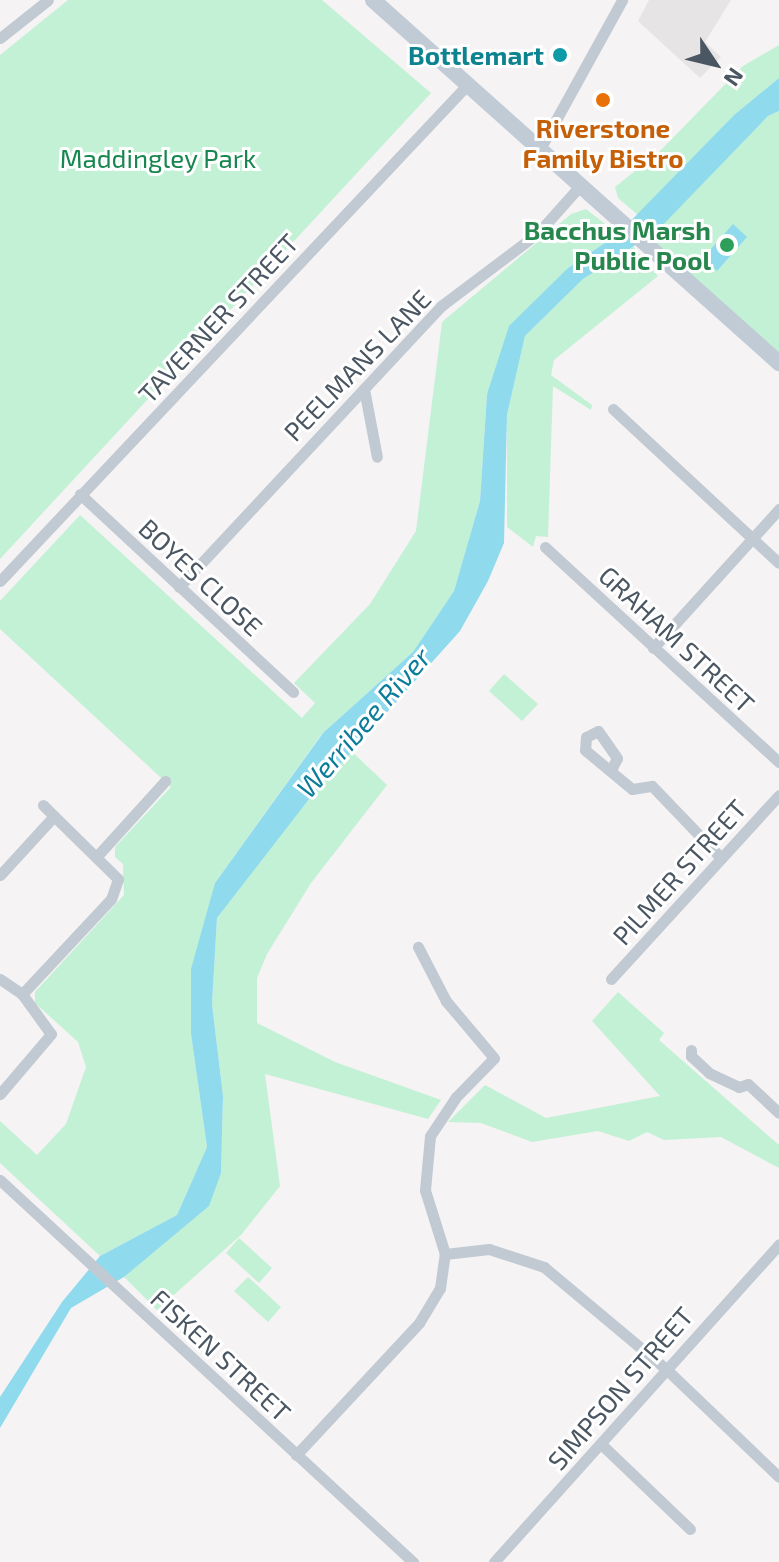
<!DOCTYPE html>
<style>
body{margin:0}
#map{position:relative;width:779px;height:1562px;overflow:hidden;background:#f5f3f3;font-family:"Exo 2",sans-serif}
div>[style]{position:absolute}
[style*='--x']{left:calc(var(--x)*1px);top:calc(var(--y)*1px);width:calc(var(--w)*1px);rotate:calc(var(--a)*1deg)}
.education>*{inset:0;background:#e6e4e5}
.green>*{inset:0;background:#c3f1d5}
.water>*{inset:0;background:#90daee}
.minor>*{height:11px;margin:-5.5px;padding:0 5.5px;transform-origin:5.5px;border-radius:5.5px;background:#c1cad2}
.secondary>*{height:16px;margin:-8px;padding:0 8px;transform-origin:8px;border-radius:8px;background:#c1cbd6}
.dots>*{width:22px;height:22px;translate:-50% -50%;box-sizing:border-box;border:4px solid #fff;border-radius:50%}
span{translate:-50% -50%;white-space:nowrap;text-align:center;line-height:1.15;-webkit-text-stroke:6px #fff;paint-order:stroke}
.culture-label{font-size:26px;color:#0d838f;font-weight:700}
.right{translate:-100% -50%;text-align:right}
.food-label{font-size:26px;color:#c56008;font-weight:700}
.park-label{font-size:26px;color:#17864f}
.leisure-label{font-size:26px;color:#27864d;font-weight:700}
.street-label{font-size:26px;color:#4a5661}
.water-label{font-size:28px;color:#0c7c9b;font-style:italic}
.north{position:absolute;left:675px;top:24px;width:80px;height:80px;-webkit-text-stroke:6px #fff;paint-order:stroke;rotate:125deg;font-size:22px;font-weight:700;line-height:32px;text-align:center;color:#4a5661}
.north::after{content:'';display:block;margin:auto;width:28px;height:36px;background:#4a5661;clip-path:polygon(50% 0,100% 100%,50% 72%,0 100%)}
</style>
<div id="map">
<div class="education">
<div style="clip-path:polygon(649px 0,731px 0,705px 42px,721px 57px,700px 78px,638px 21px)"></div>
</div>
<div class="green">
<div style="clip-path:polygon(68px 0,322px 0,431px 93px,0 559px,0 55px)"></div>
<div style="clip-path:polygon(779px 45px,779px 78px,734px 115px,638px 215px,618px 198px,615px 187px,660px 151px,743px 66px)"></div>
<div style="clip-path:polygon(779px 111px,779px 354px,649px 236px,768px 116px)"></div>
<div style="clip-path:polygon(586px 209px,618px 234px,568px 268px,487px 393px,480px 501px,454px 591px,413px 652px,321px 735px,215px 883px,191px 1034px,207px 1147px,177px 1215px,100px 1256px,0 1163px,0 1121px,37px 1155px,66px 1124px,86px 1067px,78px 1042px,35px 1003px,35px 992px,124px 895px,123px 864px,115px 857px,115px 847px,171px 787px,0 629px,0 601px,80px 515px,302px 718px,315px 703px,294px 683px,370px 604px,416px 531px,442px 322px,571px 214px)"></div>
<div style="clip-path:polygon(632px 245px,658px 276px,554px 360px,551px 375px,592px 405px,591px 410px,553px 386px,548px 537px,536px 536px,533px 547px,507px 527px,507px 415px,525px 336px,583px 279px)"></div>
<div style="clip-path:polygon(504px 674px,538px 704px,522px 721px,489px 691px)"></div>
<div style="clip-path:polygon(346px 746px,387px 785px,311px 883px,267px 954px,257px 978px,257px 1023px,335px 1062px,441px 1100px,428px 1119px,265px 1074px,280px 1186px,241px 1235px,157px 1310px,124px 1277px,221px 1173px,223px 1096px,212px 1004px,217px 918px)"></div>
<div style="clip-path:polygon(618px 992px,664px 1033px,659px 1040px,779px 1145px,779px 1168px,721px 1137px,664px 1140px,647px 1132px,629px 1141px,598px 1131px,532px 1142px,481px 1123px,448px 1122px,485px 1085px,546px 1118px,660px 1096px,592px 1021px)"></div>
<div style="clip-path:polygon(239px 1238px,272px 1268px,259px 1283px,226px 1253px)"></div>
<div style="clip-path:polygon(248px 1277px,281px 1307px,268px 1322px,234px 1291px)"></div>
</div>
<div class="water">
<div style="clip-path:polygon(779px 78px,779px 111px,768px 116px,657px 231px,583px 279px,525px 336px,507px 415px,504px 543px,488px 581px,460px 631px,309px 799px,217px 918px,212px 1004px,223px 1096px,221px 1173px,209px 1206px,124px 1277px,71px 1308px,0 1428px,0 1397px,62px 1302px,100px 1256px,177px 1215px,207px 1147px,191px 1034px,191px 969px,215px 883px,323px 733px,413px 652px,454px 591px,480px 501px,487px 394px,509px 326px,568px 268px,618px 234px,734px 115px)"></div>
<div style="clip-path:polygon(733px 224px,747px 237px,717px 271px,703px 258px)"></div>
</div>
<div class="minor">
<div style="--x:0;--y:38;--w:61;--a:-38.4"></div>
<div style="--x:541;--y:147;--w:168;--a:-61.1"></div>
<div style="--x:364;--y:389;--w:69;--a:79.2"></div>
<div style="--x:613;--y:409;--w:226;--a:42.9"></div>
<div style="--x:80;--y:494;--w:291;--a:42.9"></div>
<div style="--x:545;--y:547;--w:318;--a:42.6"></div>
<div style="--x:0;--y:581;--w:681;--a:-46.72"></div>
<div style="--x:179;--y:587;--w:384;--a:-47"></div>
<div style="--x:441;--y:306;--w:121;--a:-37"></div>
<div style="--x:538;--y:233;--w:62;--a:-48.3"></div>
<div style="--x:653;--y:648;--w:188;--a:-47.8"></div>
<div style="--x:611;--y:770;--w:13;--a:-63"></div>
<div style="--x:617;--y:758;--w:33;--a:-125"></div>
<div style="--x:598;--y:731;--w:13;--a:153"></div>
<div style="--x:586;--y:737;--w:13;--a:94"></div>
<div style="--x:585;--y:750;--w:61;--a:39.7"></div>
<div style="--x:632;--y:789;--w:20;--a:-9"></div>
<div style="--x:652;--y:786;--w:100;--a:46.2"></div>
<div style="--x:43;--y:805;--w:16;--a:45"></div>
<div style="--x:98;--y:855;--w:100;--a:-47.8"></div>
<div style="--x:0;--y:875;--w:80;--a:-47.5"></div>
<div style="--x:54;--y:816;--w:90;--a:44.5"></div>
<div style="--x:118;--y:879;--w:21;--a:109"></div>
<div style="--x:111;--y:899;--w:130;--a:133.1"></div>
<div style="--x:0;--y:979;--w:27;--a:34"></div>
<div style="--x:22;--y:994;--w:49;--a:54.1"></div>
<div style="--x:51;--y:1034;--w:79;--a:130.4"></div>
<div style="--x:611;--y:979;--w:249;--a:-47.6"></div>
<div style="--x:691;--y:1050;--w:6;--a:90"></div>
<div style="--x:691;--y:1056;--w:25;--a:43"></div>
<div style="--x:709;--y:1073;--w:33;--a:25"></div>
<div style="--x:739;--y:1087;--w:9;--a:-18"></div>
<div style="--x:748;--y:1084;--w:42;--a:43.1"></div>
<div style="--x:0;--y:1180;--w:563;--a:42.77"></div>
<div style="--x:445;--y:1254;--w:44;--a:-6.5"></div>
<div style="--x:489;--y:1249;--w:58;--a:18.1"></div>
<div style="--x:544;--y:1267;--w:159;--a:39.9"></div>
<div style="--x:666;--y:1369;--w:156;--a:43.7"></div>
<div style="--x:601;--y:1444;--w:123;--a:43.7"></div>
<div style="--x:296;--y:1455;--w:180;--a:-47"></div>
<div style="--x:419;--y:1323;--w:41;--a:-59"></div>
<div style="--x:440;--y:1288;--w:34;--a:-82"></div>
<div style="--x:445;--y:1254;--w:67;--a:-107.4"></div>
<div style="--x:425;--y:1190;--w:54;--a:-84.7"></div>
<div style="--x:430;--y:1136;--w:47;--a:-56.3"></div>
<div style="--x:456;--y:1097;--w:54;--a:-45.7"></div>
<div style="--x:494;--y:1058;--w:75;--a:-130.1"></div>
<div style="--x:446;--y:1001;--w:61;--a:-117.4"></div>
<div style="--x:494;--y:1562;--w:427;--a:-48.1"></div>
</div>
<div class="secondary">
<div style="--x:373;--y:0;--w:545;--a:41.8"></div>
</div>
<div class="dots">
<div style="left:560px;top:55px;background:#0f9aa8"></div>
<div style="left:603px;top:100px;background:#e8710a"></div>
<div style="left:727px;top:245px;background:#2e9e5b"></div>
</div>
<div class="culture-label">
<span class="right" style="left:544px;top:55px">Bottlemart</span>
</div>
<div class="food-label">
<span style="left:603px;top:143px">Riverstone<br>Family Bistro</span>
</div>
<div class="park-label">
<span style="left:158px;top:158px">Maddingley Park</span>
</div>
<div class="leisure-label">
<span class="right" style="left:711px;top:245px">Bacchus Marsh<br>Public Pool</span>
</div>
<div class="street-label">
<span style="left:218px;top:318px;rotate:-47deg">TAVERNER STREET</span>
<span style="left:357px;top:365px;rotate:-46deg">PEELMANS LANE</span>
<span style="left:201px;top:577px;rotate:43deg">BOYES CLOSE</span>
<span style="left:677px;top:639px;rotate:43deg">GRAHAM STREET</span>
<span style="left:679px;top:872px;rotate:-48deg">PILMER STREET</span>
<span style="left:221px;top:1355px;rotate:43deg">FISKEN STREET</span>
<span style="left:620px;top:1388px;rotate:-49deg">SIMPSON STREET</span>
</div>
<div class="water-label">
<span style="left:363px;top:722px;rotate:-49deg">Werribee River</span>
</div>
<div class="north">N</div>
</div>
